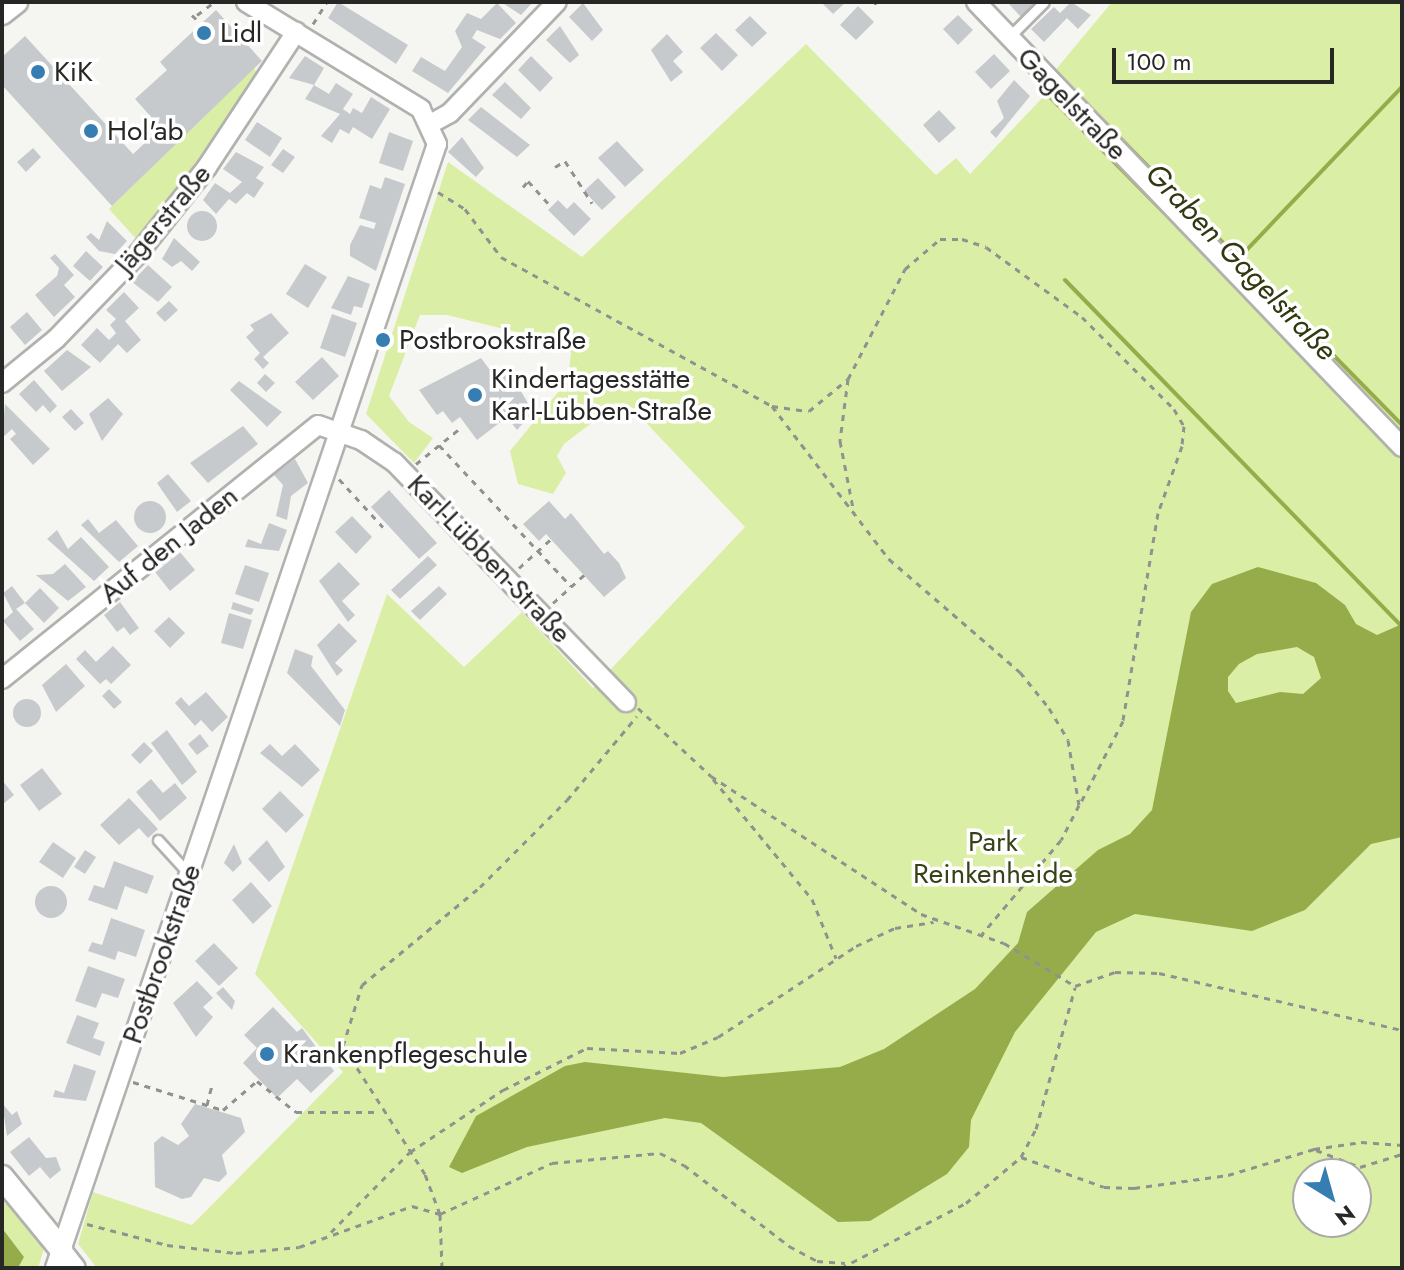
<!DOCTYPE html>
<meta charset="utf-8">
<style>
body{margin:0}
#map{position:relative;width:1404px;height:1270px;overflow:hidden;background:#f5f6f2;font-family:Jost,sans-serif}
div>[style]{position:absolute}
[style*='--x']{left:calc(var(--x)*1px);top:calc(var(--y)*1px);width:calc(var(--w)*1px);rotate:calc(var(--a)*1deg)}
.green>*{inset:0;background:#dbeea5}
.water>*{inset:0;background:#96ac4a}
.stream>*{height:4px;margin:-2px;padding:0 2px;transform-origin:2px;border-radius:2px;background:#96ac4a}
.building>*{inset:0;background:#c7cacc}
.round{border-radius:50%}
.path>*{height:3px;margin-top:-1.5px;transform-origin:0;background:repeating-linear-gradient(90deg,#91928f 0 6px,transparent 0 12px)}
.roads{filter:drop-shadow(2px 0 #b1b2af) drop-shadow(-2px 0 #b1b2af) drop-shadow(0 2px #b1b2af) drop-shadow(0 -2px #b1b2af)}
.service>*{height:9px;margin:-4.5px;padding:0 4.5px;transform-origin:4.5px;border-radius:4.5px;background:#fff}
.minor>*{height:18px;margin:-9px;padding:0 9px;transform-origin:9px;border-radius:9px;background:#fff}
.tertiary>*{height:22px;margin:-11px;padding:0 11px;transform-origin:11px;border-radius:11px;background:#fff}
.dots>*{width:22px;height:22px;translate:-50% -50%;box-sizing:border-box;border:4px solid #fff;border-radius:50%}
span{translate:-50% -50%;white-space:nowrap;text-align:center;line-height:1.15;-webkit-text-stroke:7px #fff;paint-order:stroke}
.poi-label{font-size:28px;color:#272726}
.left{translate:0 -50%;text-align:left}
.street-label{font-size:28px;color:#272726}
.park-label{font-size:28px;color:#384219}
.water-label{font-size:30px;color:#303910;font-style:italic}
.frame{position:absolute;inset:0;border:4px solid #272726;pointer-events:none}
.north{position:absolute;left:1292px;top:1158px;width:80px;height:80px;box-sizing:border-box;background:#fff;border:2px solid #a9a9a8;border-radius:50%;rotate:143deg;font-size:22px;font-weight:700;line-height:32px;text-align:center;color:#272726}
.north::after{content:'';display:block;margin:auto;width:28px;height:36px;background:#367eb2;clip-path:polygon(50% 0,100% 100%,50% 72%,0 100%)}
.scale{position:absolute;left:1112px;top:48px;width:222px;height:36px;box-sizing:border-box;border:4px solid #272726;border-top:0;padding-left:10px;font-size:24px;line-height:28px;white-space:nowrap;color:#272726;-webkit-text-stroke:6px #fff;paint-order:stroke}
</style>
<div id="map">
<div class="green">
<div style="clip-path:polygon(1112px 2px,1402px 2px,1402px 437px,1053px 73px)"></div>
<div style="clip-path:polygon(evenodd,806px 44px,936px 175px,956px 158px,970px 174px,1046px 94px,1402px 458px,1402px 1268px,97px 1268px,78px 1244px,93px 1192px,192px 1225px,343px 1072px,255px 974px,387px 594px,464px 667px,522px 612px,593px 688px,745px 527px,631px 407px,602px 415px,564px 444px,557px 456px,566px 473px,553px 494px,518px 484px,510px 451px,568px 380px,571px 352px,553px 341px,447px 315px,420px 315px,389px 396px,409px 422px,433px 438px,414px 463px,366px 414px,448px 162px,582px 257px,806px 44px,1308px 1174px,1356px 1174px,1356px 1222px,1308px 1222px,1308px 1174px)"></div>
<div style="clip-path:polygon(254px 68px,260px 77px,137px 240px,109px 209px)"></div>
<div style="clip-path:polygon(2px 1195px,44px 1249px,38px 1268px,18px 1268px,24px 1257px,2px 1228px)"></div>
</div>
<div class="water">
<div style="clip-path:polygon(evenodd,1258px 567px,1316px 583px,1345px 605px,1356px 624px,1377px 635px,1402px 624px,1402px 837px,1371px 844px,1305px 910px,1252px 931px,1135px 914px,1096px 932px,1015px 1032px,971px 1120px,969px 1147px,947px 1174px,870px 1221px,838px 1222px,701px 1123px,665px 1118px,527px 1147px,462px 1173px,449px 1167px,476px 1116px,565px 1066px,585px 1062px,723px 1077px,840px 1067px,884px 1049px,975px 989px,1018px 943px,1027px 912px,1098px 850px,1130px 834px,1152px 810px,1191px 612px,1212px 584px,1258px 567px,1297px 647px,1314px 657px,1321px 678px,1303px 694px,1280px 692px,1236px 703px,1228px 691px,1228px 677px,1239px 664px,1257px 654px,1297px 647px)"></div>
<div style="clip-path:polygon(2px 1228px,24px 1257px,18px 1268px,2px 1268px)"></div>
</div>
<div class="stream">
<div style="--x:1066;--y:83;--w:479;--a:45.5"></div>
<div style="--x:1048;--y:95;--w:194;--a:45.4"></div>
<div style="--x:1239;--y:258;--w:236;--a:-46.4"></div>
<div style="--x:1065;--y:280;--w:482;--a:45.8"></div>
</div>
<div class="building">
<div style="clip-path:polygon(338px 2px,408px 45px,396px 64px,328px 18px)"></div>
<div style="clip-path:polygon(501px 2px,533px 2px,521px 15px)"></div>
<div style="clip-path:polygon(821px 2px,846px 2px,833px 14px)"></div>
<div style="clip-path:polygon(1007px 2px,1036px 2px,1021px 17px)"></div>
<div style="clip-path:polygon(1071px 2px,1091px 15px,1078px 29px,1067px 18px,1044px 42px,1031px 29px,1054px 7px,1060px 13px)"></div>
<div style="clip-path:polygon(497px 3px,516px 23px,500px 39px,477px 30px,472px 38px,486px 47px,448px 93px,412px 71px,421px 57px,445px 71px,462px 47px,455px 31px,467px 13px,481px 19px)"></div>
<div style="clip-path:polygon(583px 3px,603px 30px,592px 41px,569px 17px)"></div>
<div style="clip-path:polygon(858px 6px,874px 22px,856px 40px,840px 25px)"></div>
<div style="clip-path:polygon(216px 10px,262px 61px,112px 206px,2px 85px,2px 57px,25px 36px,133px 154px,161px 128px,135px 99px,167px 70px,160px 62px)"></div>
<div style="clip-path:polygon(958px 15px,973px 30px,958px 45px,943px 29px)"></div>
<div style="clip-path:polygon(750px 16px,767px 33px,752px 47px,735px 30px)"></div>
<div style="clip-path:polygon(560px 26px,579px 55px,570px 63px,546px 40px)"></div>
<div style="clip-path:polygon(716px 33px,738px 55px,722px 71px,700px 48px)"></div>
<div style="clip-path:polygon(667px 34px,683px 52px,673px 61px,683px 72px,671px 82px,651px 50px)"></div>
<div style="clip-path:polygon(994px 54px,1010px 71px,991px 89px,975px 72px)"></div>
<div style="clip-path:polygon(305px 56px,324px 68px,314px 85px,289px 78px)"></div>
<div style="clip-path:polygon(531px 56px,553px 78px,540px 92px,518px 70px)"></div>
<div style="clip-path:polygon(1014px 80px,1030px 96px,996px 138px,990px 132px,1004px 118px,997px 101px)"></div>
<div style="clip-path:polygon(505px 82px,531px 108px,521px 119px,492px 95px)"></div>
<div style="clip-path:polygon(336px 83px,353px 94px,343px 109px,350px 114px,353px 108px,362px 113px,371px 97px,390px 109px,372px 139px,353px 127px,349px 134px,340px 129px,332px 143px,321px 136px,340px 114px,305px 99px,314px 85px,329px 94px)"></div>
<div style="clip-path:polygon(481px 107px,530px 145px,517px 157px,468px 120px)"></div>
<div style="clip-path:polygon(939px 110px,956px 128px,939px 143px,923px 125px)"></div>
<div style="clip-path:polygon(257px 122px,282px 138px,270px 157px,245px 140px)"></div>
<div style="clip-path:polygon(389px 132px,413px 141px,403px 171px,379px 163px)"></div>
<div style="clip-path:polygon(462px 137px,484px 168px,476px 177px,448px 152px)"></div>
<div style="clip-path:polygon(617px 141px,644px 170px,625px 187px,598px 158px)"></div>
<div style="clip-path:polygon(33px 148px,41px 157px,26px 172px,17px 162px)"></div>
<div style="clip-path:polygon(283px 149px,295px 157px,283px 173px,271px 165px)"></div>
<div style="clip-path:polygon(236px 152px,264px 167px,256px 178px,264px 183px,254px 198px,247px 193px,236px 204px,229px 199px,216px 214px,203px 200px,215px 183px,230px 193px,242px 182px,223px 169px)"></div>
<div style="clip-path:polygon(385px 177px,405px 184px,376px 271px,350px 256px,350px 245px,360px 225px,374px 229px,376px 223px,359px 218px,370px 185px,381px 189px)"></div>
<div style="clip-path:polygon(598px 178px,616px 197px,602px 210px,584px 191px)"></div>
<div style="clip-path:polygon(558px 200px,567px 209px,574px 202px,591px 219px,574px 236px,548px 210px)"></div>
<div class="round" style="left:187px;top:211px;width:30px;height:30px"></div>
<div style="clip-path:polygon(107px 221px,127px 241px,115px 254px,99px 251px,86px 237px,91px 233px,99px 240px)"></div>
<div style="clip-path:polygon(174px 238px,200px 262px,192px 271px,181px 261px,172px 267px,162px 259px)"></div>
<div style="clip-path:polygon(86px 251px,103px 267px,90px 281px,73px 266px)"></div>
<div style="clip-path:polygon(55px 254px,74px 275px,64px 285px,75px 297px,54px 317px,35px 295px,57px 276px,59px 268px,50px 258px)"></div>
<div style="clip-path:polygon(305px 264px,327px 277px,308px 308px,286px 294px)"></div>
<div style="clip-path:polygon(148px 265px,172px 287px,158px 302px,132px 282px)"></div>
<div style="clip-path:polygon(348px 276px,370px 284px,362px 308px,354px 306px,351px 315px,331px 308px)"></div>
<div style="clip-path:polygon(124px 292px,139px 308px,125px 321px,141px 340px,127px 353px,118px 344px,100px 363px,81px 345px,97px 328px,109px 340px,116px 333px,110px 325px,116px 319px,106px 310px)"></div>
<div style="clip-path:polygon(169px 301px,178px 310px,165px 322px,156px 313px)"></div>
<div style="clip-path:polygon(27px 312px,42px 330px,25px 345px,10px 327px)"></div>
<div style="clip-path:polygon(271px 313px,289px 333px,263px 357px,269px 363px,263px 369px,254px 359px,260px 353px,246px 337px,254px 330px,250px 325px)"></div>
<div style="clip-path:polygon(332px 314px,357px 323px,345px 357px,320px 348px)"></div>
<div style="clip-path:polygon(67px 350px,91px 367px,62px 391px,44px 371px)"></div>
<div style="clip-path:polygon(322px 357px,339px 376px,313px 400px,295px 382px)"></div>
<div style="clip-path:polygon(481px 358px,496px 378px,508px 369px,533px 412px,517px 430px,507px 417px,477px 440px,460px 417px,452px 423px,443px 411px,437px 415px,419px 390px)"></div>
<div style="clip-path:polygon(265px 374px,275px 383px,266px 392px,257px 383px)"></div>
<div style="clip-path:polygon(34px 380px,57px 406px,50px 413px,43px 405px,36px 412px,19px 394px)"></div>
<div style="clip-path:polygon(239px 381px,282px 412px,267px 427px,230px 390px)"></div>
<div style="clip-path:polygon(108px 398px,123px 414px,102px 441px,89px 414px)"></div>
<div style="clip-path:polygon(5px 404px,50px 449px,33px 465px,10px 439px,16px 434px,12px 429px,2px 438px)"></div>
<div style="clip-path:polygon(71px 409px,84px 423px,75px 431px,62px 417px)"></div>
<div style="clip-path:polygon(243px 426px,258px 444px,208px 483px,190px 463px)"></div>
<div style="clip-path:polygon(295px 459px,308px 483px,291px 496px,287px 520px,276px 516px,283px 485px,274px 475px)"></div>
<div style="clip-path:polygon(168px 474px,191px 501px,177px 512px,157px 483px)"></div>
<div style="clip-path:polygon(389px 490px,437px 543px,419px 559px,371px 507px)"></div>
<div style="clip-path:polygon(549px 501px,565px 519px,571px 513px,604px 554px,608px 551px,619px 563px,626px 578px,604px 597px,546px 534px,539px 541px,523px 524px)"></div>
<div class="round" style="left:134px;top:501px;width:32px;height:32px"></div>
<div style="clip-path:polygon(352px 516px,372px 537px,356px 554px,335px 532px)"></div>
<div style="clip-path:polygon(88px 519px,99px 533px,116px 520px,138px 546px,119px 562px,81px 525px)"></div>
<div style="clip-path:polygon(269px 523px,287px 530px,279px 551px,245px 547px,248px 539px,261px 544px)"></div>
<div style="clip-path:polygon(57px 530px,68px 549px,81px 537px,109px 567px,94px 581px,47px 539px)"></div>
<div style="clip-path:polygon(180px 552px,195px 570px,170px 591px,155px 572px)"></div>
<div style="clip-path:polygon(428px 556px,437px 565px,400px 599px,391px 590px)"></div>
<div style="clip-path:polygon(339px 562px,360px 584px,342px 601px,355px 615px,348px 622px,319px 581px)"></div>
<div style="clip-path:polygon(65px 564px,86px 587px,68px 601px,36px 575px,53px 574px)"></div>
<div style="clip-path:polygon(245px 565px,269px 573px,259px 602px,235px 594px)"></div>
<div style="clip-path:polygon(12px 586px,25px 603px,16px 609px,34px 629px,20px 641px,3px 621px,13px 612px,3px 593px)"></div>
<div style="clip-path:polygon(439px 586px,447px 594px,420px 620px,411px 611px)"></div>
<div style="clip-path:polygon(40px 588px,59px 608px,44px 623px,25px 603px)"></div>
<div style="clip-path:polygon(120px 602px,139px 628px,130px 635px,124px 627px,117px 632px,104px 615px)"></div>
<div style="clip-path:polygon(233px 602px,254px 609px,251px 615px,231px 609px)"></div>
<div style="clip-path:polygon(229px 613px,252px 620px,243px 649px,221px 643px)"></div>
<div style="clip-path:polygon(169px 617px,185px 633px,170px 648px,154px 631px)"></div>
<div style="clip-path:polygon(339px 623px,357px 641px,335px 663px,343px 670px,337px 676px,317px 645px)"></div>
<div style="clip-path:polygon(113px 646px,131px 665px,111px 684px,106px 679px,100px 684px,76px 659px,85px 650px,96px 662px)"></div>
<div style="clip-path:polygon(295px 649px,313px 656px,311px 666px,345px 710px,340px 726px,287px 673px)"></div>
<div style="clip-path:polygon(66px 664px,85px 686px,56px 712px,42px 685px)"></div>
<div style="clip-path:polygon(109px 689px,122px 702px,114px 709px,102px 696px)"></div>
<div style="clip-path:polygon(206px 692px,228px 717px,212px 732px,201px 720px,195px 726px,175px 703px,181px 697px,189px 706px)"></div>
<div class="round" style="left:13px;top:699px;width:28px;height:28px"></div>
<div style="clip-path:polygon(167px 730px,197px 772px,182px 785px,151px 743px)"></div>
<div style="clip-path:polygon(200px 734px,209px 746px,197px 755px,188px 744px)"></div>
<div style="clip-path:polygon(144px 742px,153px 751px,140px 764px,131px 755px)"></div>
<div style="clip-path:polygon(270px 744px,282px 756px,295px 744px,320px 770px,302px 787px,260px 753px)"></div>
<div style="clip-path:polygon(42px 768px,62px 794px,39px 811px,20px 785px)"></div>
<div style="clip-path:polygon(151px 779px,163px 793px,175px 783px,187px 798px,160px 821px,136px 792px)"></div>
<div style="clip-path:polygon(2px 780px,14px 795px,2px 805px)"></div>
<div style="clip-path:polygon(280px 791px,304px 815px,286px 833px,262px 809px)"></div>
<div style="clip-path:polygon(129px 798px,158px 829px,148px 838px,139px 828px,119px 845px,100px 825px)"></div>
<div style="clip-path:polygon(267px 840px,285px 867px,269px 882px,248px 859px)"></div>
<div style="clip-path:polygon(53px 842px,76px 858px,63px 878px,39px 862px)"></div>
<div style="clip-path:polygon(234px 844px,242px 863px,233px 872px,224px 863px)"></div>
<div style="clip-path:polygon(85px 850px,96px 857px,85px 874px,74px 867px)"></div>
<div style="clip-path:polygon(114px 861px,154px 876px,147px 894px,125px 886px,117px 910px,88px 900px,94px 885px,104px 888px)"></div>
<div style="clip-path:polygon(251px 882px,272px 906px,253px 924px,232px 900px)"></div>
<div class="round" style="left:35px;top:886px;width:32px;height:32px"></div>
<div style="clip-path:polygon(111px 918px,145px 930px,136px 957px,118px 951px,115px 960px,88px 951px,92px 942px,102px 945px)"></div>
<div style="clip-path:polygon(214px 943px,238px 968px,219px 986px,195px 961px)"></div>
<div style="clip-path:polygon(88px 966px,125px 979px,118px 998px,102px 993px,96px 1008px,75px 1001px)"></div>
<div style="clip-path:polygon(197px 981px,213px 998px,203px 1007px,213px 1017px,196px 1037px,173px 1003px)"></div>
<div style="clip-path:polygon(223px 987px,235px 1001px,232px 1010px,216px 993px)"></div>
<div style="clip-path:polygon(273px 1007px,297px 1032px,302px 1028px,334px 1071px,311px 1093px,297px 1079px,277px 1098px,243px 1063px,257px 1048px,244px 1035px)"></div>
<div style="clip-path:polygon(77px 1015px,99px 1023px,93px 1038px,105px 1042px,100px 1056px,66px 1043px)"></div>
<div style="clip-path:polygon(74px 1064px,96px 1071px,86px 1101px,53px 1097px,55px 1090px,64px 1093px)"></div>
<div style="clip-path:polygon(2px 1103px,12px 1115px,17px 1111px,22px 1124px,7px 1136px)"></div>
<div style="clip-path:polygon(195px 1104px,241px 1118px,245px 1132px,222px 1155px,227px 1174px,219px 1182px,204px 1178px,191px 1197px,182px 1199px,155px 1187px,154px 1143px,162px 1136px,178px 1145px,189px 1136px,181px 1124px)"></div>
<div style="clip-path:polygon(29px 1137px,46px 1158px,56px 1157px,61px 1170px,50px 1179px,40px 1167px,29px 1176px,10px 1152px)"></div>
</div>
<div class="path">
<div style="--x:874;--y:4;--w:4;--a:-34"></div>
<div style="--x:192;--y:15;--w:13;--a:45"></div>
<div style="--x:197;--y:15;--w:21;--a:-37"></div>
<div style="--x:313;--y:24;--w:26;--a:-58"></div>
<div style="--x:555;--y:167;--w:12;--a:-31"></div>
<div style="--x:565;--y:161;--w:50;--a:57.3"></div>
<div style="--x:523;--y:187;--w:8;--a:-50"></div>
<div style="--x:528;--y:181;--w:31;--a:48"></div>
<div style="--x:438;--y:192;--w:32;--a:32"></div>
<div style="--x:465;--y:209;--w:60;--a:53.1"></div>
<div style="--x:501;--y:257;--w:309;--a:28.8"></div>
<div style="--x:772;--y:406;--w:193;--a:52.6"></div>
<div style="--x:889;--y:559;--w:173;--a:40.8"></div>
<div style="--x:1020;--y:672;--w:46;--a:51.1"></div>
<div style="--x:1049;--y:708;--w:37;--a:59"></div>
<div style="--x:1068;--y:740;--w:66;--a:80.4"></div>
<div style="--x:1079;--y:805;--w:39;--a:117"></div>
<div style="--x:1061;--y:840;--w:123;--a:130"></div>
<div style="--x:848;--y:379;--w:63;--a:97.4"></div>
<div style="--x:840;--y:441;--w:73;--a:79"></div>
<div style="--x:772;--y:406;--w:37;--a:8"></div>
<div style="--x:809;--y:411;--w:50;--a:-39.4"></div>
<div style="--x:848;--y:379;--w:124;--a:-62.6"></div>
<div style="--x:905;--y:269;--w:46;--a:-40.6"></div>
<div style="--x:940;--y:239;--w:22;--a:0"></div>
<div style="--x:962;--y:239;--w:25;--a:18"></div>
<div style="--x:986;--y:247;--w:119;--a:36.1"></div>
<div style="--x:1082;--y:317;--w:130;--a:45"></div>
<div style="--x:1174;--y:409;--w:20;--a:60"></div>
<div style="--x:1184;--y:426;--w:20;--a:96"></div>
<div style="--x:1182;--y:446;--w:71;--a:109.7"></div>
<div style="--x:1158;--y:513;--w:211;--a:99.6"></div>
<div style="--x:1123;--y:721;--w:91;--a:117.4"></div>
<div style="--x:439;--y:445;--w:193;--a:46.9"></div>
<div style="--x:416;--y:464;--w:55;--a:-39.1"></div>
<div style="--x:339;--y:479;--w:65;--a:47.5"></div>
<div style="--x:519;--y:568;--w:43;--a:-42.2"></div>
<div style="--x:553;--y:603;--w:42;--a:-42.1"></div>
<div style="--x:638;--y:708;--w:100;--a:43"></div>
<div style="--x:711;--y:776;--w:251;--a:33.3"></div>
<div style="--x:921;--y:914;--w:88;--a:19.3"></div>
<div style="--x:1004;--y:943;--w:83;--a:31.2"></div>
<div style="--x:1075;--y:986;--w:42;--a:-19.3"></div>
<div style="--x:1115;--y:972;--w:44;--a:1.3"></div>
<div style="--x:1159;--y:973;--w:250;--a:13.2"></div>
<div style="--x:713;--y:779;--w:156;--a:50.5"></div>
<div style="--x:812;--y:899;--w:64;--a:67.9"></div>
<div style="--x:133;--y:1082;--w:94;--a:17.3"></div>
<div style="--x:223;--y:1110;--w:45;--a:-40.5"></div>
<div style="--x:257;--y:1081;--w:50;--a:38.5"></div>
<div style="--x:296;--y:1112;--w:84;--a:0"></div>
<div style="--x:207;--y:1105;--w:21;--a:-76"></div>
<div style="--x:1316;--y:1150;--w:47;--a:21.1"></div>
<div style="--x:1360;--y:1167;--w:44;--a:-17.2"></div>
<div style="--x:1021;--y:1157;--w:88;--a:19.9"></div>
<div style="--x:1104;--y:1187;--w:30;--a:2"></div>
<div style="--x:1134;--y:1188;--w:95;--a:-7.9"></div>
<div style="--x:1228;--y:1175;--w:90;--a:-16.8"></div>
<div style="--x:1314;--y:1149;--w:48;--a:-8.5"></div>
<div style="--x:1361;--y:1142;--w:41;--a:4.2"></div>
<div style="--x:87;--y:1224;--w:83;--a:14.7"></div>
<div style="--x:167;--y:1245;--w:69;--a:6.6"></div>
<div style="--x:236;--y:1253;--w:63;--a:-5.4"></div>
<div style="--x:299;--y:1247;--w:120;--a:-19.9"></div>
<div style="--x:412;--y:1206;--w:29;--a:16"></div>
<div style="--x:440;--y:1214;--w:123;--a:-24.5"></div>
<div style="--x:552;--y:1163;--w:108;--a:-5.3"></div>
<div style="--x:660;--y:1153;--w:27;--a:27"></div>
<div style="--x:684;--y:1165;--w:133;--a:37.6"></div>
<div style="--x:789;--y:1246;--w:32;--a:28"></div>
<div style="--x:817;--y:1261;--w:28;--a:4"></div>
<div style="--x:331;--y:1232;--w:112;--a:-45.4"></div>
<div style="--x:410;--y:1152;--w:112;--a:-33.7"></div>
<div style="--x:503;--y:1090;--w:94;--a:-26.6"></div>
<div style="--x:587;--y:1048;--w:93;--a:3.1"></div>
<div style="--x:680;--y:1053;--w:41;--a:-22.8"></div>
<div style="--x:718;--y:1037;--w:165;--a:-33.4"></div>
<div style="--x:856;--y:946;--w:43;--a:-24.8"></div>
<div style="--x:895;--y:928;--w:39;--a:-9"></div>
<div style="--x:442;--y:1268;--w:54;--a:-92.1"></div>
<div style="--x:440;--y:1214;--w:43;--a:-110.6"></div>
<div style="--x:425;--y:1174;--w:152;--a:-122.6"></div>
<div style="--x:343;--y:1046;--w:64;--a:-72.7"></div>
<div style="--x:362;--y:985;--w:153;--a:-39.7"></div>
<div style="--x:480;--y:887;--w:123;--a:-45"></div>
<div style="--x:567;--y:800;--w:109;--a:-50.2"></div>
<div style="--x:841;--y:1268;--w:141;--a:-27.5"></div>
<div style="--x:966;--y:1203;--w:72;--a:-39.9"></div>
<div style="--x:1021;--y:1157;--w:32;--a:-62"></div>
<div style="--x:1036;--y:1129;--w:147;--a:-74.6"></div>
</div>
<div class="roads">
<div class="service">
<div style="--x:1009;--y:37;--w:49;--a:-45"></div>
<div style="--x:158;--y:840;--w:46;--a:47.6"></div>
</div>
<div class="minor">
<div style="--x:976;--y:2;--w:616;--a:46.25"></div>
<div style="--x:432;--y:123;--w:21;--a:-29"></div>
<div style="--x:450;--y:113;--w:154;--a:-46.1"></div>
<div style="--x:2;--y:383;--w:70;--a:-39.2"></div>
<div style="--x:56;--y:339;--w:117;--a:-46"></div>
<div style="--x:137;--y:255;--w:112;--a:-51.5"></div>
<div style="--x:207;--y:167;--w:162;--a:-56.6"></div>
<div style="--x:2;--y:679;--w:405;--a:-38.8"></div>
<div style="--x:318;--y:425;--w:46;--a:19.2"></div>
<div style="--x:361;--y:440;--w:40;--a:34"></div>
<div style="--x:394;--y:462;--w:334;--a:46"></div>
<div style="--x:61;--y:1249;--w:24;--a:52"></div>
<div style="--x:55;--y:1268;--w:1187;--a:-71.23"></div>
<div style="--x:437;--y:144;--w:38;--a:-115"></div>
<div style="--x:421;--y:109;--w:205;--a:-148.6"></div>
</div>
<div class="tertiary">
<div style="--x:2;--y:13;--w:18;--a:-38"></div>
<div style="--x:2;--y:1177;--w:93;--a:50.7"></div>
</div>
</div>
<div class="dots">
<div style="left:204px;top:33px;background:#367eb2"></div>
<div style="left:38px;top:72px;background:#367eb2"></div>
<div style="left:91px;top:131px;background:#367eb2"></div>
<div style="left:383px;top:340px;background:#367eb2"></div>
<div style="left:475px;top:395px;background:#367eb2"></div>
<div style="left:267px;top:1054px;background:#367eb2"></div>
</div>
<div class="poi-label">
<span class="left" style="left:220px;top:33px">Lidl</span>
<span class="left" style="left:54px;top:72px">KiK</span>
<span class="left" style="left:107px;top:131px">Hol'ab</span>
<span class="left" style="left:399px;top:340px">Postbrookstraße</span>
<span class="left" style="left:491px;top:395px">Kindertagesstätte<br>Karl-Lübben-Straße</span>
<span class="left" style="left:283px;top:1054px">Krankenpflegeschule</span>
</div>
<div class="street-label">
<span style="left:1072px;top:104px;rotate:46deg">Gagelstraße</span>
<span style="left:163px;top:219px;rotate:-50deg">Jägerstraße</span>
<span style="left:169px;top:545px;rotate:-39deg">Auf den Jaden</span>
<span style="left:489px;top:559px;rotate:46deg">Karl-Lübben-Straße</span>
<span style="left:162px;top:954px;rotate:-71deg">Postbrookstraße</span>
</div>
<div class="park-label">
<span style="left:993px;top:858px">Park<br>Reinkenheide</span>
</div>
<div class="water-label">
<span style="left:1241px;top:262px;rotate:46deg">Graben Gagelstraße</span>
</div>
<div class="frame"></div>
<div class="north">N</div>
<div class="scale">100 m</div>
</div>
